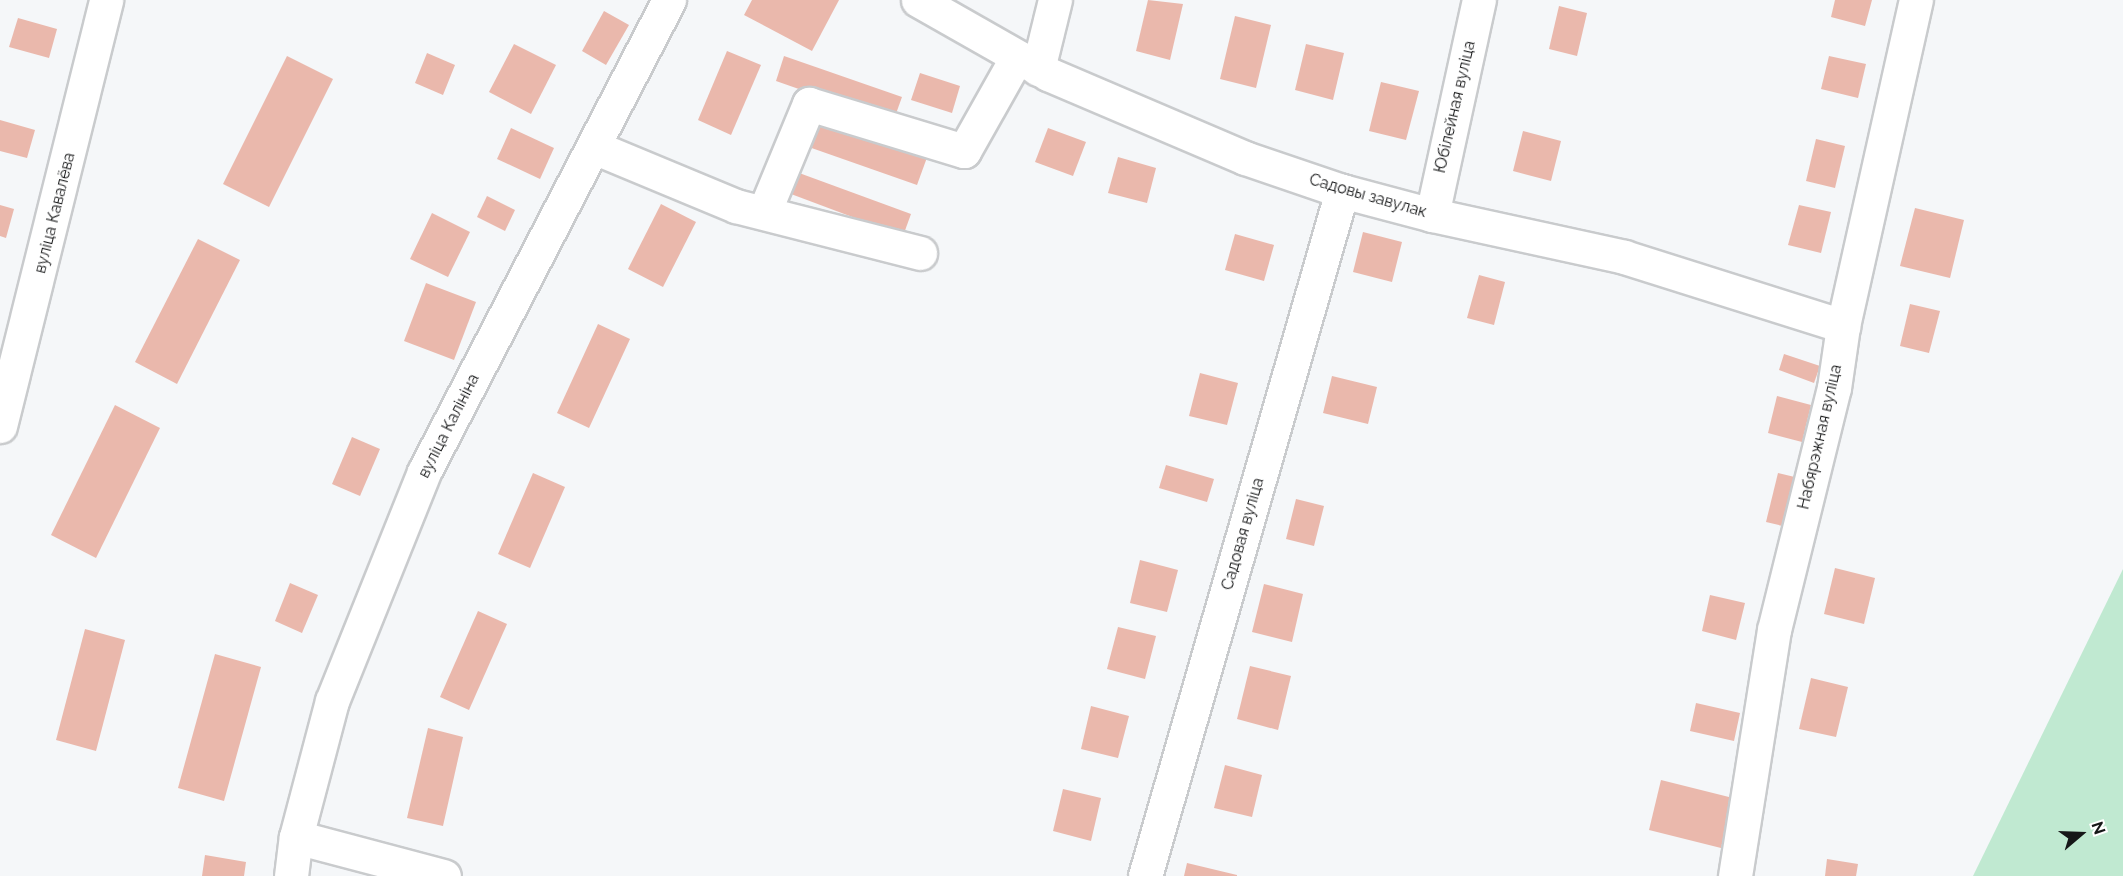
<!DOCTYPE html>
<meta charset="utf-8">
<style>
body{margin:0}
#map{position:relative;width:2123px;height:876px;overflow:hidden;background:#f5f7f9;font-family:Raleway,sans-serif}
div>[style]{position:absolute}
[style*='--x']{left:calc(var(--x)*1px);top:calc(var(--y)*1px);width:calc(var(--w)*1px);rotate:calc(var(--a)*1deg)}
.green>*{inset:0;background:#c0e9d1}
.building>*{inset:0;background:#eab8ac}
.roads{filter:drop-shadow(2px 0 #c9cbcd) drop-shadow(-2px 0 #c9cbcd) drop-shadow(0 2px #c9cbcd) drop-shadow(0 -2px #c9cbcd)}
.minor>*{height:33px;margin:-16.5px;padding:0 16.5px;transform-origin:16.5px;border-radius:16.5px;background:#fff}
span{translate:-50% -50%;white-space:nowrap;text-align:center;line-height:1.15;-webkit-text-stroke:6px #fff;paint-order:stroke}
.street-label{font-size:16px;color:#161718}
.north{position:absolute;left:2051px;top:804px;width:60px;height:60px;-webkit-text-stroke:4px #fff;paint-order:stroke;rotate:71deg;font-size:16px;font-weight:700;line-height:24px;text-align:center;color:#161718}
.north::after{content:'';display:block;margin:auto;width:21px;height:27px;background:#161718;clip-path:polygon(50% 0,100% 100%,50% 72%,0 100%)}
</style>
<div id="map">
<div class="green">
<div style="clip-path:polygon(2123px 569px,2123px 876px,1973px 876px)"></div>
</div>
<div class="building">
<div style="clip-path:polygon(752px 0,839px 0,812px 51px,744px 15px)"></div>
<div style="clip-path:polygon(1148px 0,1183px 4px,1170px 60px,1136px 51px)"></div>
<div style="clip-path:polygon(1835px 0,1872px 0,1865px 26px,1831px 17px)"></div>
<div style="clip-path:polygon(1559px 6px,1587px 13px,1577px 56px,1549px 49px)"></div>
<div style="clip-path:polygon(604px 11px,629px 25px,606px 65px,582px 51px)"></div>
<div style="clip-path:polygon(1235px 16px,1271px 25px,1256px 88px,1220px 79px)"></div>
<div style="clip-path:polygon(18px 18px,57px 29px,49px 58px,9px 47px)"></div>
<div style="clip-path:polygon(514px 44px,556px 65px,531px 114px,489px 92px)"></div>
<div style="clip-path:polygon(1306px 44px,1344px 53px,1333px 100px,1295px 90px)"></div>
<div style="clip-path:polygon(727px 51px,761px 65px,731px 135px,698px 120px)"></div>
<div style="clip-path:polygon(427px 53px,455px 65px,443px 95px,415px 83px)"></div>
<div style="clip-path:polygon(287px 56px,333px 79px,269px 207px,223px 184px)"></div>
<div style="clip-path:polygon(784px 56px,902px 97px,893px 122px,776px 81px)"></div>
<div style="clip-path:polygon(1829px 56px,1866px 64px,1858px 98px,1821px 89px)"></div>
<div style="clip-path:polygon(920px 73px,960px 86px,952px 113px,911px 100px)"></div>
<div style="clip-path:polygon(1381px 82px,1419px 91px,1406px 140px,1369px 131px)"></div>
<div style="clip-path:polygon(814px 112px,929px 152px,917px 185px,803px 145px)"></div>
<div style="clip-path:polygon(0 120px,35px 130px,27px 158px,0 151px)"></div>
<div style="clip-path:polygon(511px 128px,554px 148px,540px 179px,497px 159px)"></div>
<div style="clip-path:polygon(1048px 128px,1086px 142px,1073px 176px,1035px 162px)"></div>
<div style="clip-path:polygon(1523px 131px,1561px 141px,1551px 181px,1513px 171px)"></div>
<div style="clip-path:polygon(1816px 139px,1845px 146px,1835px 188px,1806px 181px)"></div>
<div style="clip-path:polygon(1118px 157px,1156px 168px,1147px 203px,1108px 193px)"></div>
<div style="clip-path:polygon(791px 170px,911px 214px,903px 236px,783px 191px)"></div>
<div style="clip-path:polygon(487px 196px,515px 210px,505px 231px,477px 217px)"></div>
<div style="clip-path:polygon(661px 204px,696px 222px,663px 287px,628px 269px)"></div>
<div style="clip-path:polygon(0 205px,14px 209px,6px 238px,0 236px)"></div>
<div style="clip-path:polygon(1799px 205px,1831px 212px,1821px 253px,1788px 245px)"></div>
<div style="clip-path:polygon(1915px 208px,1964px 220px,1950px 278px,1900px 266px)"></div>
<div style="clip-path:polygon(432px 213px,470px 232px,448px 277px,410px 259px)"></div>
<div style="clip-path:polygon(1363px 232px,1402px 242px,1392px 282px,1353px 272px)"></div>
<div style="clip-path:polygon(1235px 234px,1274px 245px,1264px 281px,1225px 270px)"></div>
<div style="clip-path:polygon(198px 239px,240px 260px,177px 384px,135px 362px)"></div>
<div style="clip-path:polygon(1479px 275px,1505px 282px,1494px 325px,1467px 318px)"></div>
<div style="clip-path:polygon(426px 283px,476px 302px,454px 360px,404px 341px)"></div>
<div style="clip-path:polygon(1910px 304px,1940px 311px,1929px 353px,1900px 346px)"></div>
<div style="clip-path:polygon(598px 324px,630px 339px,589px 428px,557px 413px)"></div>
<div style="clip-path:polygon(1784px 354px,1820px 366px,1814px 383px,1779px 370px)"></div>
<div style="clip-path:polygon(1200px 373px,1238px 383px,1227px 425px,1189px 416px)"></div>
<div style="clip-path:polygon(1332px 376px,1377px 387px,1368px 424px,1323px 413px)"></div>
<div style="clip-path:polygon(1777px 396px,1811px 405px,1802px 442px,1768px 433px)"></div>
<div style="clip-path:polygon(115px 405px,160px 428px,96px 558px,51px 535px)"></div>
<div style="clip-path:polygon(352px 437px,380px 449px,360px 496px,332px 484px)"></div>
<div style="clip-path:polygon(1166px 465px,1214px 479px,1207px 502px,1159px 488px)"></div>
<div style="clip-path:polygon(533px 473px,565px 487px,530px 568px,498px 554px)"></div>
<div style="clip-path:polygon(1778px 473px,1803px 479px,1791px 528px,1766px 522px)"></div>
<div style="clip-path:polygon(1296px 499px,1324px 506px,1314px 546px,1286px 539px)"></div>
<div style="clip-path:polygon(1140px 560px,1178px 570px,1167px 612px,1130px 603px)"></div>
<div style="clip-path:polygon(1835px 568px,1875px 578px,1864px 624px,1824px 614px)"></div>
<div style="clip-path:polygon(290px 583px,318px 595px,302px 633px,275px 621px)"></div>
<div style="clip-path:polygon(1264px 584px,1303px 594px,1292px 642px,1252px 632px)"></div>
<div style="clip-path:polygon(1710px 595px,1745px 603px,1736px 640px,1702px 631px)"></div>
<div style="clip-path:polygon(478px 611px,507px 624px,469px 710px,440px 697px)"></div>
<div style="clip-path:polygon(1118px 627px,1156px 636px,1145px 679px,1107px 669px)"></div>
<div style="clip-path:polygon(85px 629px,125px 640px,96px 751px,56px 740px)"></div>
<div style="clip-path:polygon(215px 654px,261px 667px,224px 801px,178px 788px)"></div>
<div style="clip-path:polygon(1250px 666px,1291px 676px,1278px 730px,1237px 719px)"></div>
<div style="clip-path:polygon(1811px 678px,1848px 687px,1836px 737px,1799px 729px)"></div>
<div style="clip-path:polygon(1696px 703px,1740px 713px,1734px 741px,1690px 731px)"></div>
<div style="clip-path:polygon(1091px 706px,1129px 716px,1118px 758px,1081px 749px)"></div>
<div style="clip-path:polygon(428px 728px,463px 737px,443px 826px,407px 818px)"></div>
<div style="clip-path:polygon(1225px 765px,1262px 775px,1252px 817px,1214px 808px)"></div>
<div style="clip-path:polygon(1661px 780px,1733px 798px,1721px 848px,1649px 830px)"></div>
<div style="clip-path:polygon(1063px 789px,1101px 798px,1091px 841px,1053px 831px)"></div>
<div style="clip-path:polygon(205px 855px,246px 862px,244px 876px,202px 876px)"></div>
<div style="clip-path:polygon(1827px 859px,1858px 864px,1856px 876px,1825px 876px)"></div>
<div style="clip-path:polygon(1187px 863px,1237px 875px,1237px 876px,1184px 876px)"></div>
</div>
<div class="roads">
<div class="minor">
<div style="--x:918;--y:0;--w:150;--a:29.6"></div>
<div style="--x:1048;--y:74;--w:214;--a:23.1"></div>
<div style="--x:1245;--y:158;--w:102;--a:18.8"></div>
<div style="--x:1342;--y:191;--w:93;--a:14.9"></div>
<div style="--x:1432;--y:215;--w:197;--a:12.3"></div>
<div style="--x:1624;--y:257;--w:230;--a:17.5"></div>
<div style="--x:1038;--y:69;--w:71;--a:-76.2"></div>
<div style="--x:594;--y:147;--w:154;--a:22.6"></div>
<div style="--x:736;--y:206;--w:190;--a:14.3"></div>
<div style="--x:765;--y:210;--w:115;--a:-67.5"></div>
<div style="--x:809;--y:104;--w:162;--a:16.9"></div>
<div style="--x:964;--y:151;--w:108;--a:-60.6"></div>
<div style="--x:1432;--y:215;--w:220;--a:-77.7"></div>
<div style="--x:0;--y:426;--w:439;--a:-76"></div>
<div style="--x:296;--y:837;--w:153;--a:14.8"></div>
<div style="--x:291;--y:876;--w:39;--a:-83"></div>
<div style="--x:296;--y:837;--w:141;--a:-75.2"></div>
<div style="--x:332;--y:701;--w:247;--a:-68.1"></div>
<div style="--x:424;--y:472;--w:532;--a:-62.57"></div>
<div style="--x:1145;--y:876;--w:713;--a:-73.96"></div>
<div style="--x:1735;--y:876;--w:249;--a:-81"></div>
<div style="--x:1774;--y:630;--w:249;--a:-76.1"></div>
<div style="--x:1834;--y:388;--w:63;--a:-81.7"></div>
<div style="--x:1843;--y:326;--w:334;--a:-77.4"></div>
</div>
</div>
<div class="street-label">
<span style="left:1455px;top:107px;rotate:-77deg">Юбілейная вуліца</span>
<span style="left:1368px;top:196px;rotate:16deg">Садовы завулак</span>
<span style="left:55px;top:213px;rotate:-76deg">вуліца Кавалёва</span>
<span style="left:449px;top:426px;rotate:-63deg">вуліца Калініна</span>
<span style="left:1820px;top:437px;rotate:-77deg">Набярэжная вуліца</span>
<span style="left:1243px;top:534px;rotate:-74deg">Садовая вуліца</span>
</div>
<div class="north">N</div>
</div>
